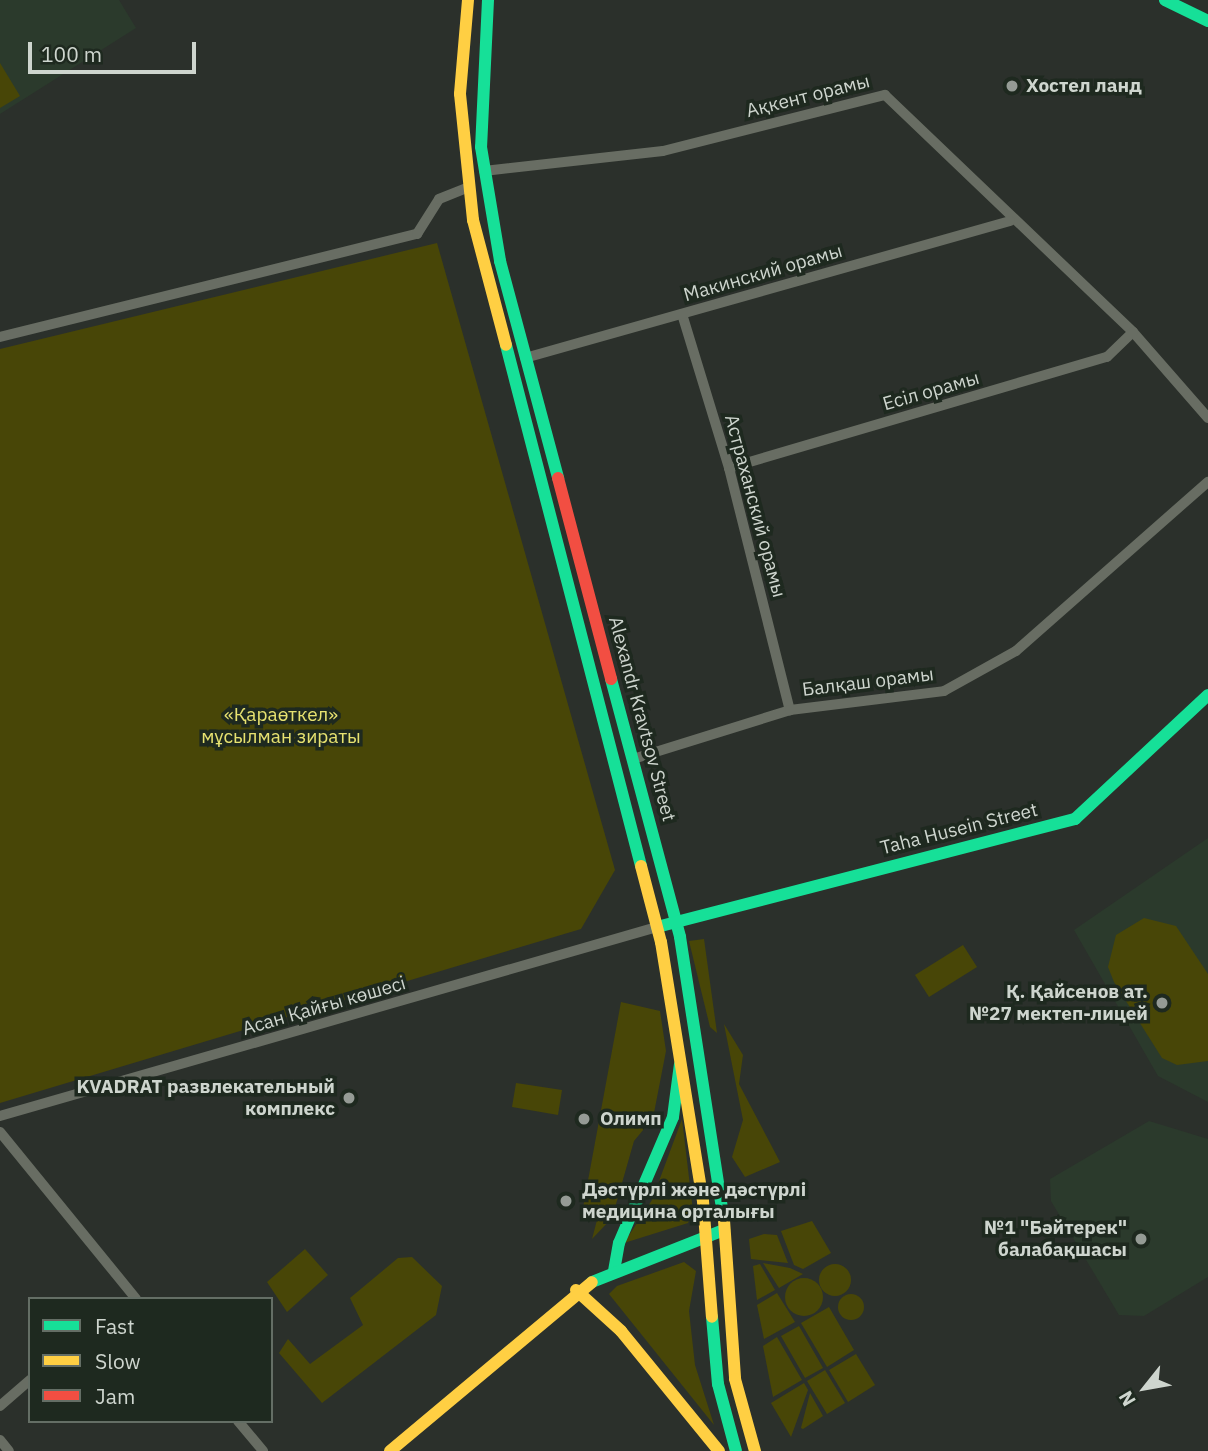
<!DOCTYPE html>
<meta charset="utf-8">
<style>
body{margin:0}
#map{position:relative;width:1208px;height:1451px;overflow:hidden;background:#2b302b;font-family:"IBM Plex Sans",sans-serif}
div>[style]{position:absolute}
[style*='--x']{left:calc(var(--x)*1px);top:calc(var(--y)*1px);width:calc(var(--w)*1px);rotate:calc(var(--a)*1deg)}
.built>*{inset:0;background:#2b3a2c}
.green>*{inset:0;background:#484607}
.round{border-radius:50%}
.street>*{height:10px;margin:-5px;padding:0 5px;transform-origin:5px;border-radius:5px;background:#686d63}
.fast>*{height:12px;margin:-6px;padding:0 6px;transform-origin:6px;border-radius:6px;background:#16e098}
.slow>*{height:12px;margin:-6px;padding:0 6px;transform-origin:6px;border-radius:6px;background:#ffcf43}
.jam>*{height:12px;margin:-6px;padding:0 6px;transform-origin:6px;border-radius:6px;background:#f24e42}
.dots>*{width:19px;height:19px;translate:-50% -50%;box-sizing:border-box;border:4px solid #1e291f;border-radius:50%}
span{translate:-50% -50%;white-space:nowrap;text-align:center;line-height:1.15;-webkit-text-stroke:7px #1e291f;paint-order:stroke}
.poi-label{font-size:19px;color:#ced5ce;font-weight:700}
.left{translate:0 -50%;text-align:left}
.right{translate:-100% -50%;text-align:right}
.street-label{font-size:19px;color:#ced5ce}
.park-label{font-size:19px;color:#e7e270}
.legend{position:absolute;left:28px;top:1297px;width:245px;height:126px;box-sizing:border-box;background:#1e291f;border:2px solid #646e65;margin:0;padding:9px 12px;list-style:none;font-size:21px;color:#ced5ce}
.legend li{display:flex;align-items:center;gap:14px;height:35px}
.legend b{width:35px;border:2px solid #646e65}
.north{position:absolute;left:1110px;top:1353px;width:70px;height:70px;-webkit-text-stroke:5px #1e291f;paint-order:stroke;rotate:239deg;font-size:19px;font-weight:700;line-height:28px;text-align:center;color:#ced5ce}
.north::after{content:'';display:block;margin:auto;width:24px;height:32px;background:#ced5ce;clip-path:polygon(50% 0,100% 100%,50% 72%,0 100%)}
.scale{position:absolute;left:28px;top:42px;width:168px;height:32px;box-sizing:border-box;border:4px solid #ced5ce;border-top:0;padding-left:9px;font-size:21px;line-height:24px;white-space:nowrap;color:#ced5ce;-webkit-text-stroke:5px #1e291f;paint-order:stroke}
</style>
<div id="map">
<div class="built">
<div style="clip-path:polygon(0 0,119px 0,136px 28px,0 114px)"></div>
<div style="clip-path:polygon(1208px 838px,1208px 1102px,1158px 1076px,1074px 930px)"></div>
<div style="clip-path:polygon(1149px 1121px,1208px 1139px,1208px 1277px,1144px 1316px,1119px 1315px,1051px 1201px,1050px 1179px)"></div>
</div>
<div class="green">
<div style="clip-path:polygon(0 63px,20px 96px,0 108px)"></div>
<div style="clip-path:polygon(437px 243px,615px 870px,581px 929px,0 1103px,0 349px)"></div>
<div style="clip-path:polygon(1144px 918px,1176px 926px,1208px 974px,1208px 1061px,1177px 1065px,1162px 1058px,1114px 982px,1108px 967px,1116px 935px)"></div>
<div style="clip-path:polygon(704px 939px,717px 1033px,710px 1027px,689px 941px)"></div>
<div style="clip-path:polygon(963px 945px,977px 967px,929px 997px,915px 975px)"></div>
<div style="clip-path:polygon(621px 1002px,660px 1011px,666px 1051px,653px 1118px,634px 1141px,612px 1218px,592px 1239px,597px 1220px,582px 1213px)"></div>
<div style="clip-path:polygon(724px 1024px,743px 1055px,739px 1084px,780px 1162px,745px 1177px,732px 1157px,743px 1120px)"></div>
<div style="clip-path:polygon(516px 1083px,562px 1090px,558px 1115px,512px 1107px)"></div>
<div style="clip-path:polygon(682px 1119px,693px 1211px,688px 1223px,624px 1243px,652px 1200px)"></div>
<div style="clip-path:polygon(812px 1221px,831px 1253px,803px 1269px,794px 1265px,781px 1231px)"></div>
<div style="clip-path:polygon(764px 1234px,777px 1235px,788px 1263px,751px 1259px,749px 1239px)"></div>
<div style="clip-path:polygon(305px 1249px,328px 1275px,287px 1312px,267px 1282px)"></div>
<div style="clip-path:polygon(412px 1257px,442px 1286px,436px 1315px,322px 1403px,279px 1353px,288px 1339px,310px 1364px,363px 1325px,350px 1298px,398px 1258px)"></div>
<div style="clip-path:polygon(684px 1262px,696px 1271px,689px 1311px,695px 1365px,714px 1425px,609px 1294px,617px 1286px)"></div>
<div style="clip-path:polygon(763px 1263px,790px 1268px,803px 1274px,779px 1288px)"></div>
<div class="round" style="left:819px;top:1264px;width:32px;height:32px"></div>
<div style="clip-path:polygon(760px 1264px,775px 1290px,757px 1300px,753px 1266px)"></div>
<div class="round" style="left:785px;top:1278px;width:38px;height:38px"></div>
<div style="clip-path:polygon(777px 1293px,795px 1322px,764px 1339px,757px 1305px)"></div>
<div class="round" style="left:838px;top:1294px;width:26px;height:26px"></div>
<div style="clip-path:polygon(829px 1307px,854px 1350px,827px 1367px,801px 1323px)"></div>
<div style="clip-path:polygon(799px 1326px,823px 1368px,805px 1378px,781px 1336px)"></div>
<div style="clip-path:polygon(777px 1337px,802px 1380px,773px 1397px,763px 1346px)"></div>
<div style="clip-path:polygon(856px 1354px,875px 1385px,848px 1402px,829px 1370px)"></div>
<div style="clip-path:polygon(825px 1370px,845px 1403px,827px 1414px,807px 1381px)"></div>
<div style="clip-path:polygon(804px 1383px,808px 1390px,791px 1437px,771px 1403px)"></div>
<div style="clip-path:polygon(810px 1393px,823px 1416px,803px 1429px,801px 1428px)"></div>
</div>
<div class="street">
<div style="--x:484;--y:171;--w:180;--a:-6.4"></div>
<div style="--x:663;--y:151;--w:229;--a:-14.2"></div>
<div style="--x:885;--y:95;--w:343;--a:43.7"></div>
<div style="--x:1133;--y:332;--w:114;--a:48.9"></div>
<div style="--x:682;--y:314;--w:161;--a:73"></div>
<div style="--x:729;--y:468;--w:250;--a:75.9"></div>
<div style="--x:0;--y:337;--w:430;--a:-13.9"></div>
<div style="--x:417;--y:234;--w:41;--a:-57.8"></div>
<div style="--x:439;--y:199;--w:32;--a:-22"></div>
<div style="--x:525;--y:358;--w:504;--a:-15.77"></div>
<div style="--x:729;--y:468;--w:394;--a:-16.4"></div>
<div style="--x:1107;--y:357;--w:36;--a:-44"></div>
<div style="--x:633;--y:759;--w:164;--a:-17.3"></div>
<div style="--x:790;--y:710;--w:155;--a:-7"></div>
<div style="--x:944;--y:691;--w:82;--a:-29.1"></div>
<div style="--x:1016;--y:651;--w:256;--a:-41.4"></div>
<div style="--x:0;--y:1116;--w:684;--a:-16.05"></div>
<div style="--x:0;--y:1132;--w:215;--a:50.8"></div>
<div style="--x:0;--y:1406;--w:40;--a:-41"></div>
<div style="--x:238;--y:1421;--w:39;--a:50"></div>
<div style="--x:0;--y:1440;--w:14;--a:51"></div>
</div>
<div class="fast">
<div style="--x:488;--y:0;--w:147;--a:92.7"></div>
<div style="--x:481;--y:147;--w:116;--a:80.5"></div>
<div style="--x:500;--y:261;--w:225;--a:75"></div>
<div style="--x:1165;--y:0;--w:48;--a:26"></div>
<div style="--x:506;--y:345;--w:538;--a:75.47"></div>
<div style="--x:611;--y:679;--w:267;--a:75"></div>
<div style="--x:680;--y:937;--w:286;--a:81.2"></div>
<div style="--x:657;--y:927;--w:432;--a:-14.5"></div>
<div style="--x:1075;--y:819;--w:182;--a:-43"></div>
<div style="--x:614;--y:1271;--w:28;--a:-80"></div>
<div style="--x:619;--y:1243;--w:137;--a:-66.8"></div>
<div style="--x:673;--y:1117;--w:53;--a:-82.5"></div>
<div style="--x:592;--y:1282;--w:142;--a:-21.5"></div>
<div style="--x:712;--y:1317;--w:67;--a:84.9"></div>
<div style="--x:718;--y:1384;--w:69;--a:75"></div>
</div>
<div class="slow">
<div style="--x:468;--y:0;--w:94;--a:94.9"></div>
<div style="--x:460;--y:94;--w:127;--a:84.1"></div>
<div style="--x:473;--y:220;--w:129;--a:75.2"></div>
<div style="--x:641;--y:866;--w:79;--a:75.3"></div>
<div style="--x:661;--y:942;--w:262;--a:80.8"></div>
<div style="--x:703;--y:1201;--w:116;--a:85.6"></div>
<div style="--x:724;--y:1220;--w:159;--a:86"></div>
<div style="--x:735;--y:1379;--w:75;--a:74.5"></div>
<div style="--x:576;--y:1290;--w:61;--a:42.3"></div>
<div style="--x:621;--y:1331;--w:155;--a:50.8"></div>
<div style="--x:390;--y:1451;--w:263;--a:-39.9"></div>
</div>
<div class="jam">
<div style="--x:558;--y:478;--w:208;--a:75.2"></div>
</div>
<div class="dots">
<div style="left:1012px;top:86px;background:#959b95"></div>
<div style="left:1162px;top:1003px;background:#959b95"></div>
<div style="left:349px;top:1098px;background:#959b95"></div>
<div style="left:584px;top:1119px;background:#959b95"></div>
<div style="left:566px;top:1201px;background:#959b95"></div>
<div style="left:1141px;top:1239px;background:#959b95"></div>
</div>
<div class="poi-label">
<span class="left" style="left:1026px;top:86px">Хостел ланд</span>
<span class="right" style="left:1148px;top:1003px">Қ. Қайсенов ат.<br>№27 мектеп-лицей</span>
<span class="right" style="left:335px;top:1098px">KVADRAT развлекательный<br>комплекс</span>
<span class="left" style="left:600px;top:1119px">Олимп</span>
<span class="left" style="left:582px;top:1201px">Дәстүрлі және дәстүрлі<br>медицина орталығы</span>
<span class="right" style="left:1127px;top:1239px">№1 "Бәйтерек"<br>балабақшасы</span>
</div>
<div class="street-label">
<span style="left:808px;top:96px;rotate:-14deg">Ақкент орамы</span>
<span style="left:763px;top:273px;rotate:-16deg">Макинский орамы</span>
<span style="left:931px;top:391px;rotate:-16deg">Есіл орамы</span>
<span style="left:755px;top:506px;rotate:75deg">Астраханский орамы</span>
<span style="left:868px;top:682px;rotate:-7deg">Балқаш орамы</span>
<span style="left:642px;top:719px;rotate:75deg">Alexandr Kravtsov Street</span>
<span style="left:959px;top:829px;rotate:-14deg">Taha Husein Street</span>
<span style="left:324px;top:1006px;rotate:-16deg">Асан Қайғы көшесі</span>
</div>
<div class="park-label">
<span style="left:281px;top:726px">«Қараөткел»<br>мұсылман зираты</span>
</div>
<ul class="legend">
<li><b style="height:9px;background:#16e098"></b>Fast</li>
<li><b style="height:9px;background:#ffcf43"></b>Slow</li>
<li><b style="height:9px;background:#f24e42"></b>Jam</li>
</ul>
<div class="north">N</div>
<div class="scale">100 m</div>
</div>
